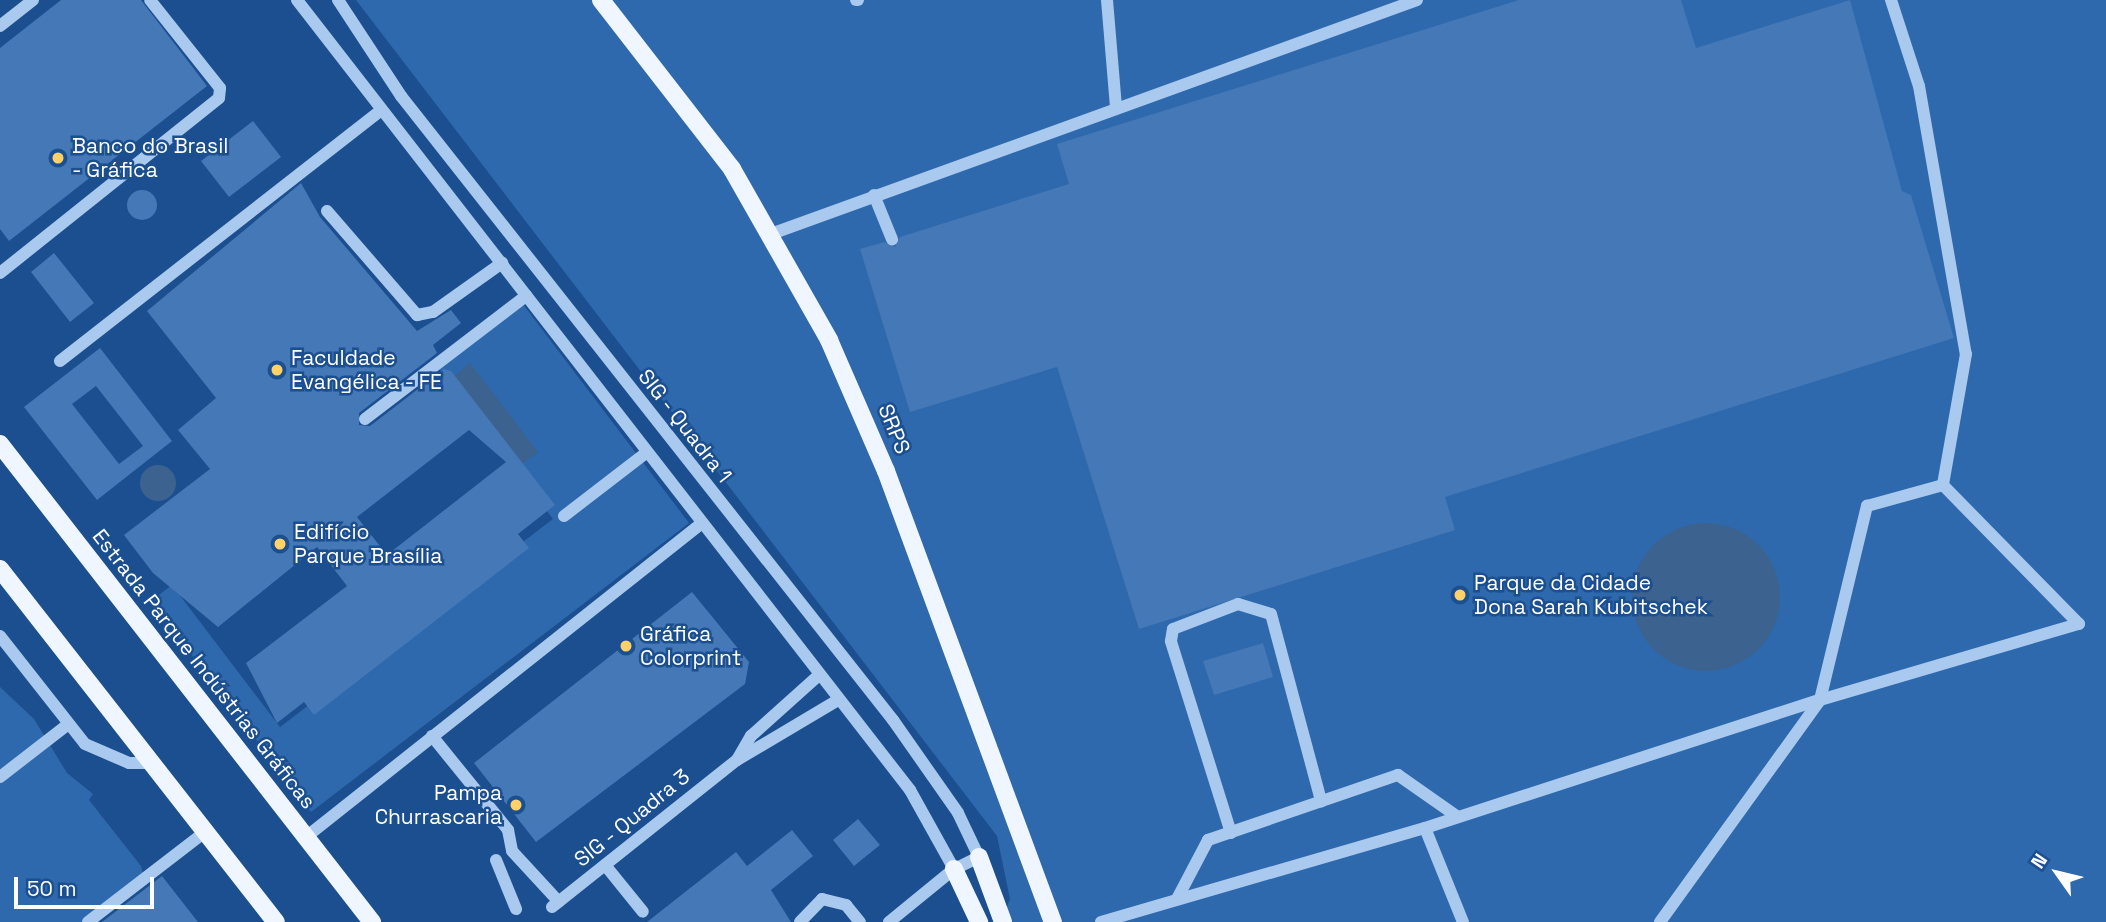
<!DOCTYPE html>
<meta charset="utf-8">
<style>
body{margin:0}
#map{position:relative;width:2106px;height:922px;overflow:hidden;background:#1b4f8f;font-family:"Space Grotesk",sans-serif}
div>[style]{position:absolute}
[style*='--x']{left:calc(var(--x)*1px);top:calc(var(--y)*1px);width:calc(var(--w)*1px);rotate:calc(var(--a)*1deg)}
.green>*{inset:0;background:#2e69ad}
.water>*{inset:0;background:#3c6290}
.round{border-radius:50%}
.building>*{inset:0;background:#4478b7}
.minor>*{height:12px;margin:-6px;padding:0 6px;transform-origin:6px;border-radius:6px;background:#a9c9ee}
.major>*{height:18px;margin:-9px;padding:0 9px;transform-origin:9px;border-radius:9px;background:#f0f6ff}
.dots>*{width:19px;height:19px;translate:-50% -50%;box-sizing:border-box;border:4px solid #1b4f8f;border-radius:50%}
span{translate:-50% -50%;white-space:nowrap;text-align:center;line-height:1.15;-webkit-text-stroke:5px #1b4f8f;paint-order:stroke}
.poi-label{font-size:21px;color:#fff}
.left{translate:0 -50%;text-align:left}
.right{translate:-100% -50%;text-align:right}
.street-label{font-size:21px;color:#fff}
.north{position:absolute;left:2022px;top:838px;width:70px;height:70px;-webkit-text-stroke:5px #1b4f8f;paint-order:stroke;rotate:304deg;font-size:19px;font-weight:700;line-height:28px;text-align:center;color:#fff}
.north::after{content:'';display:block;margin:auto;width:24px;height:32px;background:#fff;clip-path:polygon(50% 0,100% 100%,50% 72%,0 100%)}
.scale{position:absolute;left:14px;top:877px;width:140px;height:32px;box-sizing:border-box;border:4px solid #fff;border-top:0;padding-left:9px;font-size:21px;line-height:24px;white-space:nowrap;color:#fff;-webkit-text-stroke:5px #1b4f8f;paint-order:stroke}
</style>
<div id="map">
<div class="green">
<div style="clip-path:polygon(356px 0,2106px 0,2106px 922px,1001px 922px,1010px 899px,997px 836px)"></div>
<div style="clip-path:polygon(522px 303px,689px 523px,311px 812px,151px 601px,172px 585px,280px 727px,553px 519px,438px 367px)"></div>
<div style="clip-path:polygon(0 687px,34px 719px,67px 773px,93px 794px,89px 800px,141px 866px,144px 877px,87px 922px,0 922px)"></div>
</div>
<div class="water">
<div style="clip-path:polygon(470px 363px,538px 452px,517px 468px,449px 380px)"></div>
<div class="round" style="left:140px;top:465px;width:36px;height:36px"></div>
<div class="round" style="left:1632px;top:523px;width:148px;height:148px"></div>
</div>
<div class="building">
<div style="clip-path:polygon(61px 0,141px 0,207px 86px,9px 241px,0 229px,0 48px)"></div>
<div style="clip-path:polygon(1519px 0,1681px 0,1696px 48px,1850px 0,1902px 191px,1911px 195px,1954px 338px,1445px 497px,1455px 530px,1139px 629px,1057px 367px,910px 412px,860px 249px,884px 242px,895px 247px,900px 237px,1069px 184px,1057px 144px)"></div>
<div style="clip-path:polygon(253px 121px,281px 157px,229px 197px,201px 161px)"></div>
<div style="clip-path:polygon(evenodd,301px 183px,320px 217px,417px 331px,451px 310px,461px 323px,433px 345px,437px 353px,359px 413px,359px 425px,370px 426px,444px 369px,451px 371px,555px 505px,518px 534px,529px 548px,314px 715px,304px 702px,277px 723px,246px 663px,347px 586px,317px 547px,218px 627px,153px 573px,124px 535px,210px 469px,178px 430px,216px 398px,147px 311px,301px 183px,469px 430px,506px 462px,387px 555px,357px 517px,469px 430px)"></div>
<div class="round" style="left:127px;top:190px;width:30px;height:30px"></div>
<div style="clip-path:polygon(54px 253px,94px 303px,70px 322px,31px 272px)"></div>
<div style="clip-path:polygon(evenodd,100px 348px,172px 441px,97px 500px,24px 407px,100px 348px,96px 386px,143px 446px,119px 464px,72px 404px,96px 386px)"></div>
<div style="clip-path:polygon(692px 592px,749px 662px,745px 684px,536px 842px,474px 763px)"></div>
<div style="clip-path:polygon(1263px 643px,1273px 677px,1214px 695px,1203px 661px)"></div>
<div style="clip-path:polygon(858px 819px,880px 845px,854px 866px,833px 840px)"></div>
<div style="clip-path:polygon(792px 830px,813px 856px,771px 890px,791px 922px,647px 922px,736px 852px,747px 866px)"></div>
<div style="clip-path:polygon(162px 876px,198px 922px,102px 922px)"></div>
</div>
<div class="minor">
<div style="--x:297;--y:0;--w:1000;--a:52.19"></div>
<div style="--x:910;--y:790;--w:90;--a:60.9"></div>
<div style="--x:338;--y:0;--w:115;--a:56.7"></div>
<div style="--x:401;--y:96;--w:795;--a:51.75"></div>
<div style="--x:893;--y:720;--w:113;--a:55"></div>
<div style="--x:958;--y:813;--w:49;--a:64.5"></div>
<div style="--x:979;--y:857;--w:28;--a:154"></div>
<div style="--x:954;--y:869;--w:84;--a:140.8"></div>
<div style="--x:856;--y:0;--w:2;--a:0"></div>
<div style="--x:1107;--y:0;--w:108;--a:85.2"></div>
<div style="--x:1891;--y:0;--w:90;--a:72"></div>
<div style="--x:1919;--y:86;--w:272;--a:80.1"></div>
<div style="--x:1966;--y:354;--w:133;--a:100"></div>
<div style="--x:0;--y:26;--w:42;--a:-38.2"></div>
<div style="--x:874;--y:195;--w:48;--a:67.8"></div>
<div style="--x:327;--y:211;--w:138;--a:49.1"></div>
<div style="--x:417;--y:315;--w:16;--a:-11"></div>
<div style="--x:433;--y:312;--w:85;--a:-35.4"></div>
<div style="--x:771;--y:234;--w:687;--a:-19.91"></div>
<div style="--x:0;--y:273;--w:280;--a:-38.6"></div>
<div style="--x:219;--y:98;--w:10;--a:-84"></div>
<div style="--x:220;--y:88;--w:112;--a:-128.5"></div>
<div style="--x:60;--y:361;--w:407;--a:-38"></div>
<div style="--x:365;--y:419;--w:203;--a:-37.4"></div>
<div style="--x:564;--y:516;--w:105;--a:-37.6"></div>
<div style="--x:0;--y:636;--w:137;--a:51.8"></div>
<div style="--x:85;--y:744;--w:48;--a:23.4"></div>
<div style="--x:129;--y:763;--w:22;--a:0"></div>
<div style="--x:432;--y:736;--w:121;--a:51"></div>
<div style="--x:508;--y:830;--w:21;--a:79"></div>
<div style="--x:512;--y:851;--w:69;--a:47.3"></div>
<div style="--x:737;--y:760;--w:28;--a:-60"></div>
<div style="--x:751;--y:736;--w:91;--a:-41.9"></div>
<div style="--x:0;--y:777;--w:85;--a:-37.8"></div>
<div style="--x:1425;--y:828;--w:415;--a:-18"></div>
<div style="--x:1820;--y:700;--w:270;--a:-16.4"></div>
<div style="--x:2079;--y:624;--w:194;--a:-134.4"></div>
<div style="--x:1231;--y:833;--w:201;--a:-107.4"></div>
<div style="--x:1171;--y:641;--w:12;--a:-81"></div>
<div style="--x:1173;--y:629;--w:70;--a:-21"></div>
<div style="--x:1238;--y:604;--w:34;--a:17"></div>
<div style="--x:1271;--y:614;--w:194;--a:75"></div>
<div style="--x:306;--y:837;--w:505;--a:-38.41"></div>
<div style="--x:496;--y:860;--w:53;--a:67.8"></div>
<div style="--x:605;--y:865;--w:60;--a:51"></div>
<div style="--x:1177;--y:899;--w:67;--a:-62.3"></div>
<div style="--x:1208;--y:840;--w:201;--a:-18.9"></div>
<div style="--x:1398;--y:775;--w:73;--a:35"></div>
<div style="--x:552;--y:907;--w:236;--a:-38.5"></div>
<div style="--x:737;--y:760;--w:117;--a:-30.7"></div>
<div style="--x:88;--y:922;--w:148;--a:-37.6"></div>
<div style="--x:800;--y:922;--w:32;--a:-46"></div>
<div style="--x:822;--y:899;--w:25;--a:14"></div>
<div style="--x:846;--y:905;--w:22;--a:51"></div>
<div style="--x:1101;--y:922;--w:337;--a:-16.2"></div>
<div style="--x:1425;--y:828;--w:101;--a:68"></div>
<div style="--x:1660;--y:922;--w:274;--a:-54.2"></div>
<div style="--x:1820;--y:700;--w:200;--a:-76.4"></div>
<div style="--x:1867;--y:506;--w:79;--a:-15.4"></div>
</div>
<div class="major">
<div style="--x:601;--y:0;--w:214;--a:52.2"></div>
<div style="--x:732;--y:169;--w:197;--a:60.4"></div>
<div style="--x:829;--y:340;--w:143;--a:66.5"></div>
<div style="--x:886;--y:471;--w:481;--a:69.7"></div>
<div style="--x:0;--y:444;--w:606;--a:52.11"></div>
<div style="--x:0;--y:569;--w:448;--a:52"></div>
<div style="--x:979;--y:857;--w:69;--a:69.7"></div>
<div style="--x:954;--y:869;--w:59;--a:64.7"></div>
</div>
<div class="dots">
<div style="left:58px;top:158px;background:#ffd166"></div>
<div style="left:277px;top:370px;background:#ffd166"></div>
<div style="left:280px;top:544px;background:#ffd166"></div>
<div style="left:1460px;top:595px;background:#ffd166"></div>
<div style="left:626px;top:646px;background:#ffd166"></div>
<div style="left:516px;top:805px;background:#ffd166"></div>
</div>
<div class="poi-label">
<span class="left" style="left:72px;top:158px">Banco do Brasil<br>- Gráfica</span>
<span class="left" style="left:291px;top:370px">Faculdade<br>Evangélica - FE</span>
<span class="left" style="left:294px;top:544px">Edifício<br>Parque Brasília</span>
<span class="left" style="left:1474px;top:595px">Parque da Cidade<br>Dona Sarah Kubitschek</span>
<span class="left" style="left:640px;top:646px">Gráfica<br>Colorprint</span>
<span class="right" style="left:502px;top:805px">Pampa<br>Churrascaria</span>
</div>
<div class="street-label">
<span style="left:685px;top:426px;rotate:52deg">SIG - Quadra 1</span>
<span style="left:894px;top:429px;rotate:68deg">SRPS</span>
<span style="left:204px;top:669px;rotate:52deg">Estrada Parque Indústrias Gráficas</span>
<span style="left:632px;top:818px;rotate:-39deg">SIG - Quadra 3</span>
</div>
<div class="north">N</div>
<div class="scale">50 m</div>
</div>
